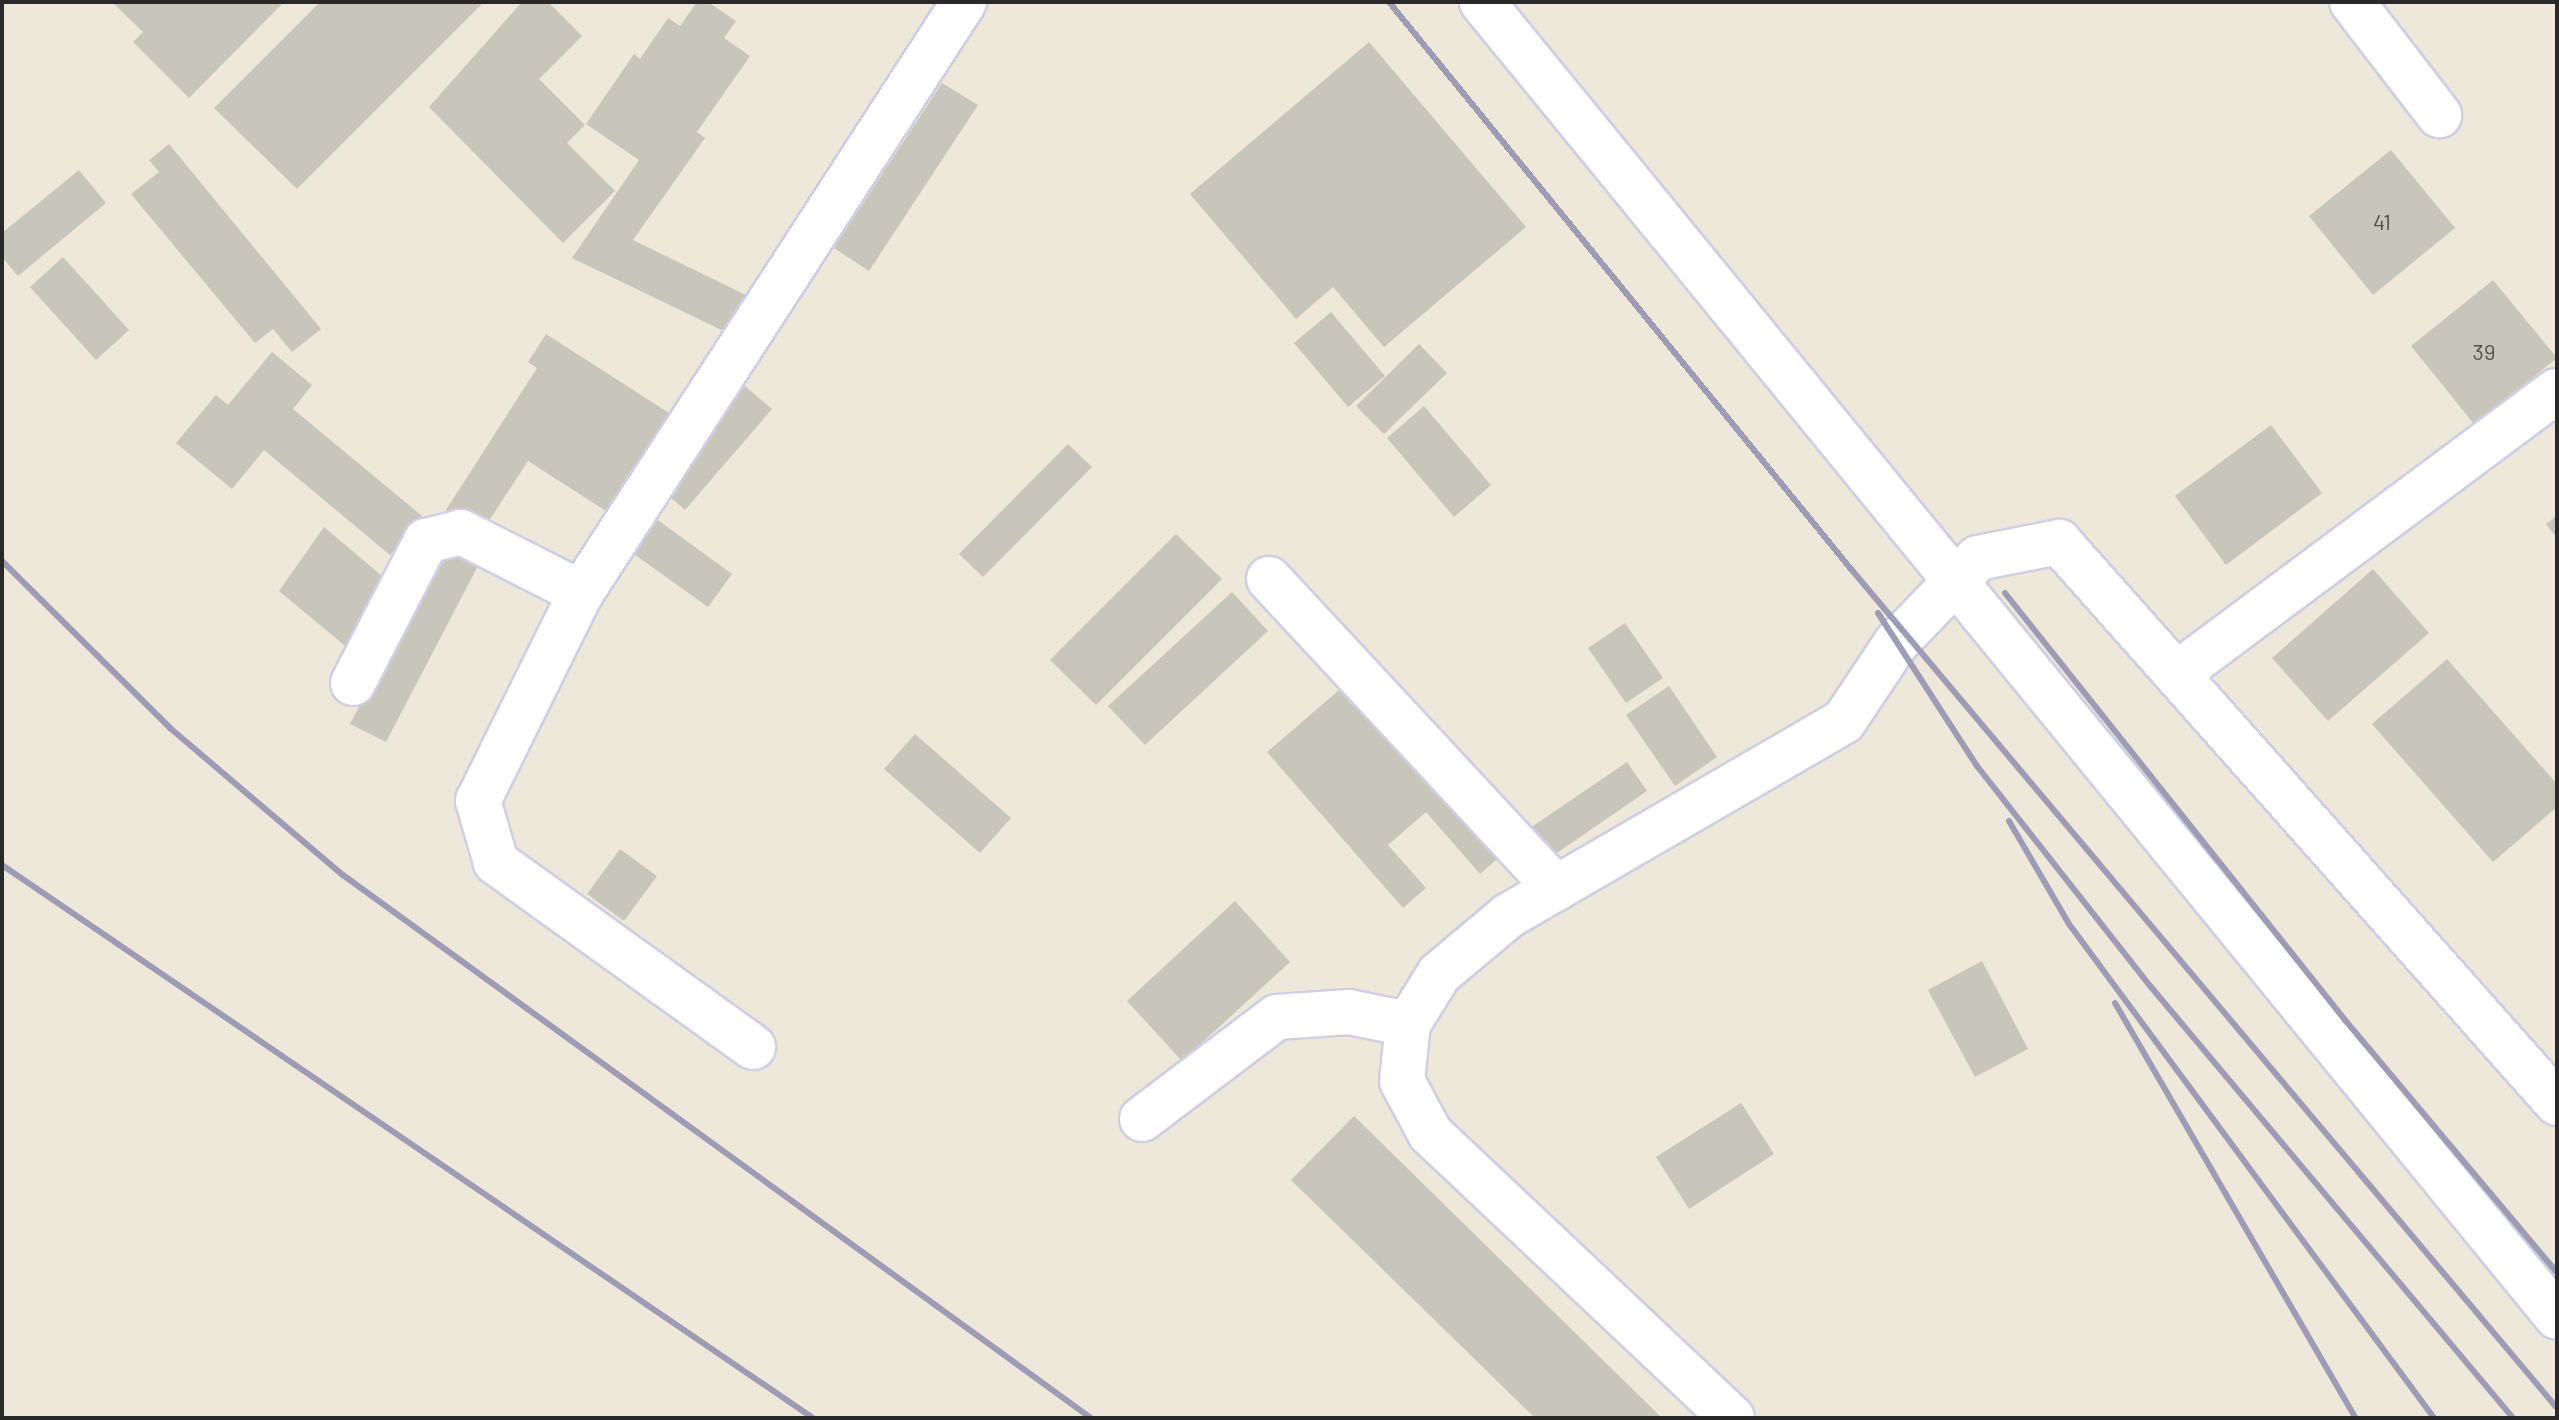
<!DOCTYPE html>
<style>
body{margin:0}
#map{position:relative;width:2559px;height:1420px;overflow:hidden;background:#ede8da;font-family:Barlow,sans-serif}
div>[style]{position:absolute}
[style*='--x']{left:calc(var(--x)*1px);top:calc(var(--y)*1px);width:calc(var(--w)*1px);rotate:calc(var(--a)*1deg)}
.building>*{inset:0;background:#c8c5ba}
.roads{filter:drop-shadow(2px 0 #cfcfe3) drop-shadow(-2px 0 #cfcfe3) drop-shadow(0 2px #cfcfe3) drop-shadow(0 -2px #cfcfe3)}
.minor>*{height:44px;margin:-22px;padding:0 22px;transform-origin:22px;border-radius:22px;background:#fff}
.rail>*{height:6px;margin:-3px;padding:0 3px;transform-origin:3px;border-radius:3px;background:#9e9cb5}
span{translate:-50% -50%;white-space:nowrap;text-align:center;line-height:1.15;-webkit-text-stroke:6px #fff;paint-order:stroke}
.number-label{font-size:22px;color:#51504d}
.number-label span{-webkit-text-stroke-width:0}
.frame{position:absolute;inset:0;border:4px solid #292929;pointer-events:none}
</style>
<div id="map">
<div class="building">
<div style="clip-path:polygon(112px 2px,284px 2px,189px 98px,133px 42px,143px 32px)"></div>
<div style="clip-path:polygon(320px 2px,484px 2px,297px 189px,214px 108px)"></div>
<div style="clip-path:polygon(522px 2px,548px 2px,582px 36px,539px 79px,585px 125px,567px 143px,615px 191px,563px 243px,429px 107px)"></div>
<div style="clip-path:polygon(697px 2px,708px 2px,736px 21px,724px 38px,750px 56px,697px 132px,705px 138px,633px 240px,754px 299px,736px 337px,572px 258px,639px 160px,586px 124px,634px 54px,640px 59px,668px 18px,680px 26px)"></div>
<div style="clip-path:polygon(1369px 42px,1526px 227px,1384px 347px,1333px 287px,1296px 319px,1190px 194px)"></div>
<div style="clip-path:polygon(942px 83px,978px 105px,869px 271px,834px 248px)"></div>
<div style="clip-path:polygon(169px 144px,321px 329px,292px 352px,273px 329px,255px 343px,131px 194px,159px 172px,149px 160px)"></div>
<div style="clip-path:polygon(2391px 150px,2455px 228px,2373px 295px,2309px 216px)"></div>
<div style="clip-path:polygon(79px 170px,106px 203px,18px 276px,2px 257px,2px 233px)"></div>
<div style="clip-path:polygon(63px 257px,129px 330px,96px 360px,30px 287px)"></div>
<div style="clip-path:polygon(2493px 280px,2557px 358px,2474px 424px,2411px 346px)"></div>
<div style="clip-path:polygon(1331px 312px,1385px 376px,1348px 407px,1294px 343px)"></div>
<div style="clip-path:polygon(546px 334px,669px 413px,606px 511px,528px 461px,481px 533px,446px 510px,537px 368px,528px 362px)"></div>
<div style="clip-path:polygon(1419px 344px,1447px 373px,1384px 434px,1356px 406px)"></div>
<div style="clip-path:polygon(272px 352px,312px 385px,293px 409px,422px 516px,390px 555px,264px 450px,232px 489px,176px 443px,216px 395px,228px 405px)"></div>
<div style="clip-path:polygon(740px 382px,772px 409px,685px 510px,654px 483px)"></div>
<div style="clip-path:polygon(1424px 406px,1491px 485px,1454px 517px,1387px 438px)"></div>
<div style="clip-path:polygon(2271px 425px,2322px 493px,2226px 565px,2175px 496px)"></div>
<div style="clip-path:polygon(1068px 444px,1092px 467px,983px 577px,959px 554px)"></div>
<div style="clip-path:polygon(644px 510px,732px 574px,708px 607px,620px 544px)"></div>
<div style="clip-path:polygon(2557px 515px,2557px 538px,2546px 524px)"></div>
<div style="clip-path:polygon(324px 527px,395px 587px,350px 650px,279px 591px)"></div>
<div style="clip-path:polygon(1176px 534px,1222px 579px,1096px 705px,1050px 660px)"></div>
<div style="clip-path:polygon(444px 543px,480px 562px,386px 742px,350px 724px)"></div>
<div style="clip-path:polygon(2373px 569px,2429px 633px,2328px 721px,2272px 658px)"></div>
<div style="clip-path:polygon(1232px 592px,1268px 631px,1145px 745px,1108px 706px)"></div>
<div style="clip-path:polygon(1625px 623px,1663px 678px,1626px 703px,1588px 648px)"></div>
<div style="clip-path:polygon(2447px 659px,2557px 784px,2557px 807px,2493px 862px,2372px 724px)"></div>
<div style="clip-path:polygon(1352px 679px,1504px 853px,1480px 874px,1426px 812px,1388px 845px,1426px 888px,1403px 908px,1267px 752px)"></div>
<div style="clip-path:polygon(1669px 686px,1717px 757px,1675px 786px,1626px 715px)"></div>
<div style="clip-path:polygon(915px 734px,1011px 818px,980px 853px,884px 769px)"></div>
<div style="clip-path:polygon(1627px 762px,1647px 791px,1551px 857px,1530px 828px)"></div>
<div style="clip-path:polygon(620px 849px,657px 876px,624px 921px,587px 894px)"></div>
<div style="clip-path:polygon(1235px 901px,1290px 962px,1182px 1061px,1127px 1001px)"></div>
<div style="clip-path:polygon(1982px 961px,2028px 1049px,1975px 1077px,1928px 990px)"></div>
<div style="clip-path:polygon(1741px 1103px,1774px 1154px,1689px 1209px,1656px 1157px)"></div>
<div style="clip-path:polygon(1354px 1116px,1662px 1418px,1535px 1418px,1291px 1180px)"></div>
</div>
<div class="roads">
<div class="minor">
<div style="--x:1482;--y:2;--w:1698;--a:50.73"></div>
<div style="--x:2352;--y:2;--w:143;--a:52.4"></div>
<div style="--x:1269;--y:579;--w:422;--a:47.1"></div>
<div style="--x:2178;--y:673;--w:472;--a:-36.7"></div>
<div style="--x:353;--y:683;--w:160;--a:-62.8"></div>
<div style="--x:426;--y:541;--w:36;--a:-14"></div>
<div style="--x:461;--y:532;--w:135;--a:26.9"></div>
<div style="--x:753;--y:1047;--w:317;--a:-144.3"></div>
<div style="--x:496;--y:862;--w:64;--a:-106.4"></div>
<div style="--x:478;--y:801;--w:232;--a:-63.7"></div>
<div style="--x:581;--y:593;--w:704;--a:-57.05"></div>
<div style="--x:1142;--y:1119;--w:169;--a:-37.1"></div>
<div style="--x:1277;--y:1017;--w:72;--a:-4"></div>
<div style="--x:1349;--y:1012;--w:60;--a:11.5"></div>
<div style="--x:1732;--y:1418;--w:415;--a:-136.7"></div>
<div style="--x:1430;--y:1133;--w:59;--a:-118.3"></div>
<div style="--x:1402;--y:1081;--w:57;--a:-84"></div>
<div style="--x:1408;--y:1024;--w:59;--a:-58.2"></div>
<div style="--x:1439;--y:974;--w:90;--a:-40"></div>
<div style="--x:1508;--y:916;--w:388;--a:-30.1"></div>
<div style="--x:1844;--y:721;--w:94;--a:-56.3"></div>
<div style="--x:1896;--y:643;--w:118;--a:-46"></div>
<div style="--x:1978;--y:558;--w:83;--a:-11.2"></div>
<div style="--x:2059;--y:542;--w:750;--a:48.4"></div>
</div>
</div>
<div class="rail">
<div style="--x:1389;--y:2;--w:731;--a:50.83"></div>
<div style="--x:1851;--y:569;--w:1097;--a:49.92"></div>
<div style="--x:2;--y:561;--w:237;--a:44.8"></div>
<div style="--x:170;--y:728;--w:227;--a:40.4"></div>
<div style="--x:343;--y:875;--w:924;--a:35.98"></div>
<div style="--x:2005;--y:593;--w:546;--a:51.47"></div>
<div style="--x:2345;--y:1020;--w:330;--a:50"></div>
<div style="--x:1878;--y:613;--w:182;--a:57.1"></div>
<div style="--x:1977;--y:766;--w:281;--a:51.8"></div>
<div style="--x:2151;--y:987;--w:563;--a:49.97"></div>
<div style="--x:2009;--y:821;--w:119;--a:59.8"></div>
<div style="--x:2069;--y:924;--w:614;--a:53.54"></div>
<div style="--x:2;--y:865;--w:982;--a:34.29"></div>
<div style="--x:2115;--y:1003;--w:480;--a:59.9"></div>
</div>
<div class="number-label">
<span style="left:2382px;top:222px">41</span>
<span style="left:2484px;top:352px">39</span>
</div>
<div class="frame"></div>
</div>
